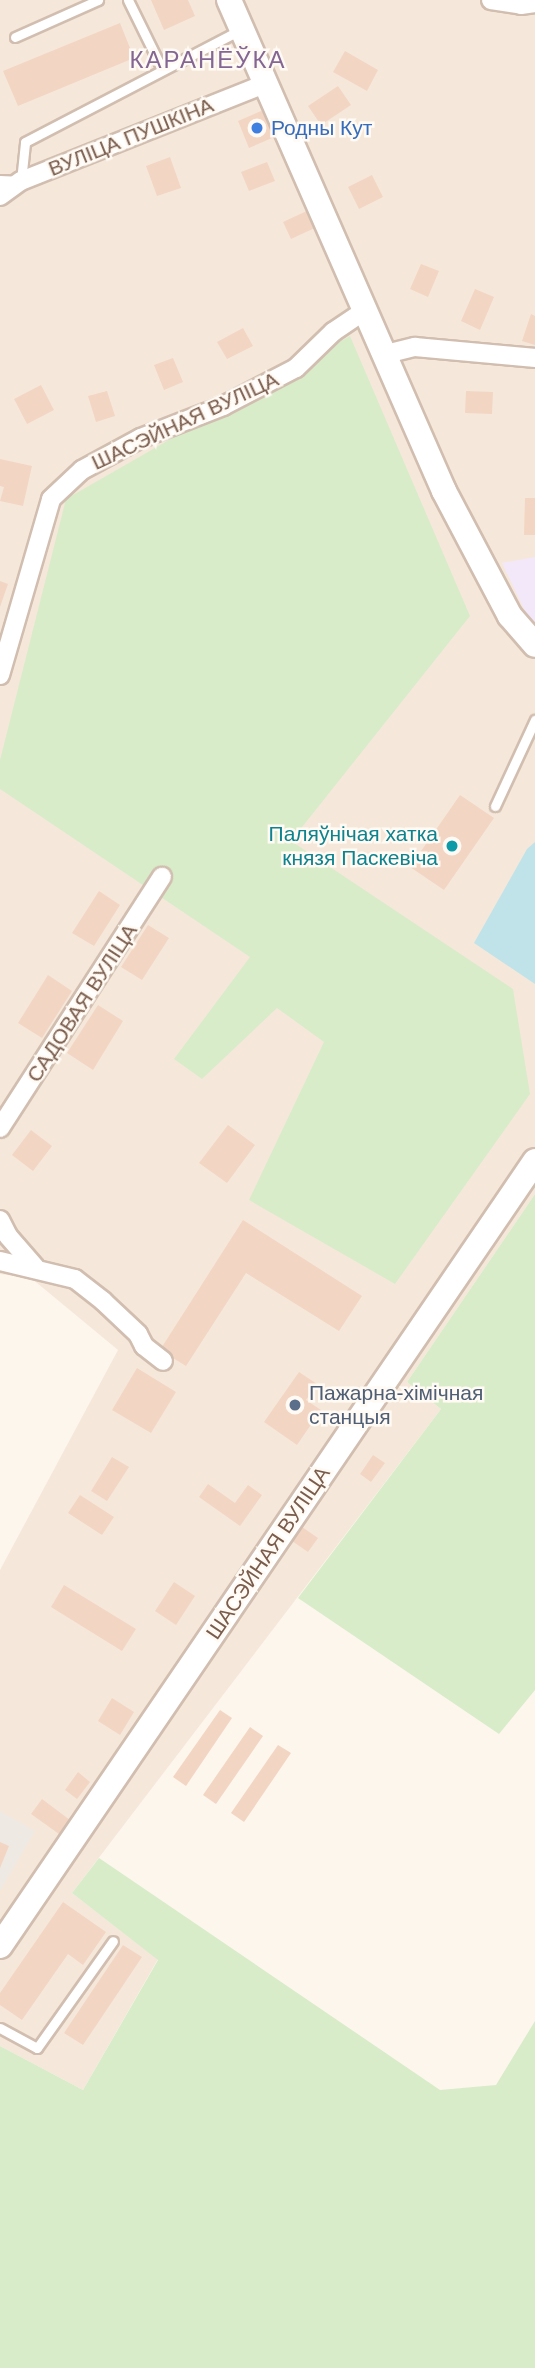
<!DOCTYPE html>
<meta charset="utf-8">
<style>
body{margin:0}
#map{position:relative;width:535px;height:2368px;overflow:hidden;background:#fdf6ec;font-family:Helvetica,sans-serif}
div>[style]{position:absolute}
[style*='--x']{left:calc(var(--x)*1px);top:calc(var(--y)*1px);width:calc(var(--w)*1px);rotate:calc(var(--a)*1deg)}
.residential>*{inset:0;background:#f5e8da}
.industrial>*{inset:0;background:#efe9e4}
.education>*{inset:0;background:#f3e8fa}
.green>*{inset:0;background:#d8ecc9}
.water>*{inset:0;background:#bfe3e8}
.building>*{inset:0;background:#f3d5c3}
.roads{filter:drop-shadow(2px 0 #d1beb0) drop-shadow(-2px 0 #d1beb0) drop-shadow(0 2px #d1beb0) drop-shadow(0 -2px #d1beb0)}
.lane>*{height:9px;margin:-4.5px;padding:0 4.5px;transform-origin:4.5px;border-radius:4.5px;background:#fff}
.street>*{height:18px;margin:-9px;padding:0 9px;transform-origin:9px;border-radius:9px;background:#fff}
.secondary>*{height:24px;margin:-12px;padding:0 12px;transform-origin:12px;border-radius:12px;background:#fff}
.dots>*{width:19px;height:19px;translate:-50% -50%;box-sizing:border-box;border:4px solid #fffaf3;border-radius:50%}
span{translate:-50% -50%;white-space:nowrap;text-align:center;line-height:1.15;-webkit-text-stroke:5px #fffaf3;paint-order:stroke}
.shop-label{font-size:21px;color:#366cbe}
.left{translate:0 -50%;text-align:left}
.street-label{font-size:21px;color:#7a5c4d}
.culture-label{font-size:21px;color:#0d838f}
.right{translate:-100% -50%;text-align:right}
.service-label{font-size:21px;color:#4e5e75}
.quarter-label{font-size:24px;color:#846695;letter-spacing:2px}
</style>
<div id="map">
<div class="residential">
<div style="clip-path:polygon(0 0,535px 0,535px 1194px,407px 1382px,441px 1409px,72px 1893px,158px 1959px,83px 2090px,0 2046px,0 1570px,118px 1350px,31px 1278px,0 1274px)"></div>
</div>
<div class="industrial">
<div style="clip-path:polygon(0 1811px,35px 1831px,0 1891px)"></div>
</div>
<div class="education">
<div style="clip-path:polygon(535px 557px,535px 632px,502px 563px)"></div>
</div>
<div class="green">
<div style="clip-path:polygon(350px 336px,470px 616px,291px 841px,513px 989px,530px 1094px,395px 1284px,249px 1200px,324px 1042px,277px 1008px,202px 1079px,174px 1059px,250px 957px,0 789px,0 760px,66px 499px)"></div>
<div style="clip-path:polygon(535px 1194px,535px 1690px,499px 1734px,298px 1598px,441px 1409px,407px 1382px)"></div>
<div style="clip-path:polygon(99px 1858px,440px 2090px,496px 2085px,535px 2021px,535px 2368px,0 2368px,0 2046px,83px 2090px,158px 1960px,72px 1893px)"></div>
</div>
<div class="water">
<div style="clip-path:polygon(535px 842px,535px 984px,474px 943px,527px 849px)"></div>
</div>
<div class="building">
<div style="clip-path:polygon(151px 0,188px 0,195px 16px,164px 30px)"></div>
<div style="clip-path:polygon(120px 23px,134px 58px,18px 106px,3px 71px)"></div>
<div style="clip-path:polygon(345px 51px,378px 70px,367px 91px,333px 72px)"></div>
<div style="clip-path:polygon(338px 86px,351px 105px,321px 125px,308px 106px)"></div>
<div style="clip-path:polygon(268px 108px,279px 135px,249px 148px,238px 121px)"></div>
<div style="clip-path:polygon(170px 157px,181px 188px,157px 196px,146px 166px)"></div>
<div style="clip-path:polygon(267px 162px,275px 181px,249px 191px,241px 172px)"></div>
<div style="clip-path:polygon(372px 175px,383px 197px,359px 209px,348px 187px)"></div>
<div style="clip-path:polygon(311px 209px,319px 226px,291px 239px,283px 222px)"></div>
<div style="clip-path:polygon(421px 264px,439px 271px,428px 297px,410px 289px)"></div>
<div style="clip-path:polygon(475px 289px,494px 297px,480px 330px,461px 321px)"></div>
<div style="clip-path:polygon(531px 314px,535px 316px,535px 345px,522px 341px)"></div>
<div style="clip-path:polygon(243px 328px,253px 346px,227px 359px,217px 342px)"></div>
<div style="clip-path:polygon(173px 358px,183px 382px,164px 390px,154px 365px)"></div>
<div style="clip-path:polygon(41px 385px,54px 410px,27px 424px,14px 399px)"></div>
<div style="clip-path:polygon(107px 391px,115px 416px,96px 422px,88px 396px)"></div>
<div style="clip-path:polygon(466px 391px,493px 392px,492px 414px,465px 413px)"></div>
<div style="clip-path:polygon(0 459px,32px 466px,23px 506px,0 501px,4px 487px,0 486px)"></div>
<div style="clip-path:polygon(525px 498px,535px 498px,535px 535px,524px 535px)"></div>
<div style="clip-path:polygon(0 581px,8px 584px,0 607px)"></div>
<div style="clip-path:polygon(460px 795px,494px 818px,444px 890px,410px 867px)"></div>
<div style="clip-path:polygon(99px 891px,120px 905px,94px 946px,72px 933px)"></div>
<div style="clip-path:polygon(148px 925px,169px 938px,142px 980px,121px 967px)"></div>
<div style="clip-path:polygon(48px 975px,72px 991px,42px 1038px,18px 1023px)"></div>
<div style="clip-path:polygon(98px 1005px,123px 1021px,93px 1070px,67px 1053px)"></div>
<div style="clip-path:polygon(228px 1125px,255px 1145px,227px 1183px,199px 1163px)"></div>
<div style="clip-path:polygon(31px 1130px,52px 1146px,33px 1171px,12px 1155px)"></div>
<div style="clip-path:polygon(243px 1220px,362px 1296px,339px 1331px,246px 1273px,186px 1366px,160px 1350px)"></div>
<div style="clip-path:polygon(137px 1368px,176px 1392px,151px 1433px,112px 1410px)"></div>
<div style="clip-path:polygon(299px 1372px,317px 1384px,306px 1400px,321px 1410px,297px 1445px,264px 1422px)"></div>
<div style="clip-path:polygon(373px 1455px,385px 1463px,371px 1482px,360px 1474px)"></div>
<div style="clip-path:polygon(112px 1457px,129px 1467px,107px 1501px,91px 1491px)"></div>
<div style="clip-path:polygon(208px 1484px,235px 1503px,248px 1485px,262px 1495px,240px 1526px,199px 1497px)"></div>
<div style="clip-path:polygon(80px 1495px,114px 1517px,102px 1535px,68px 1513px)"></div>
<div style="clip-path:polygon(302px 1527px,318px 1538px,308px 1552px,292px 1541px)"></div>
<div style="clip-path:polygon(174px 1582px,195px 1596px,176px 1625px,155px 1611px)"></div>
<div style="clip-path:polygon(64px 1585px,136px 1629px,122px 1651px,51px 1607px)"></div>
<div style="clip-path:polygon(112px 1698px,134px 1712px,120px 1735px,98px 1721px)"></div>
<div style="clip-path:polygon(220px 1710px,232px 1718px,186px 1786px,173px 1777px)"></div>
<div style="clip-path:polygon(250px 1727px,263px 1736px,216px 1804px,203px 1795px)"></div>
<div style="clip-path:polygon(278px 1745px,291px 1753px,244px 1822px,231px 1813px)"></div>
<div style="clip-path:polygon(78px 1772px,90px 1782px,77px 1799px,65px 1790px)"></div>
<div style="clip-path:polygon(42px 1799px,70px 1820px,59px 1834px,31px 1814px)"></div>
<div style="clip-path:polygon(0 1842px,9px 1846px,0 1868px)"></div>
<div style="clip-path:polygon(63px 1902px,106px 1932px,83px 1965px,68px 1954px,22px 2020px,0 2005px,0 1993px)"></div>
<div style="clip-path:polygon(123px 1945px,142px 1957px,83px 2045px,64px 2033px)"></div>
</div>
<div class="roads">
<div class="lane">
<div style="--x:128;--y:0;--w:77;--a:63.8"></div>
<div style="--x:15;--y:37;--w:91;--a:-24"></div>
<div style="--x:0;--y:180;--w:21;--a:3"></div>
<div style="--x:21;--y:181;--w:39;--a:-84"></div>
<div style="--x:25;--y:142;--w:242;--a:-27.5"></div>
<div style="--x:495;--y:806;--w:95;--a:-65.1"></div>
<div style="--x:0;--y:2028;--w:42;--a:28.4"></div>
<div style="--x:37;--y:2048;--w:131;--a:-54.6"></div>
</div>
<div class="street">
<div style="--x:491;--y:0;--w:30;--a:9"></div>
<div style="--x:521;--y:5;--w:14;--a:-8"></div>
<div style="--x:0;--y:196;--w:26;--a:-36"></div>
<div style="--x:21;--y:181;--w:263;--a:-21.7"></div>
<div style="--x:386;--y:354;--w:30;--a:-14"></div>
<div style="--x:415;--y:347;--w:121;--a:5.2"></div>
<div style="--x:0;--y:675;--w:183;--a:-73.8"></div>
<div style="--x:51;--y:499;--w:42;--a:-43.1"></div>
<div style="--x:82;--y:470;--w:67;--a:-28.5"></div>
<div style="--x:141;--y:438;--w:88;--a:-21.3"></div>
<div style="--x:223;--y:406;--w:82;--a:-27.5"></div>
<div style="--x:296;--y:368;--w:52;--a:-44.2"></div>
<div style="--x:333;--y:332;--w:40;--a:-34"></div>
<div style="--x:0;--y:1128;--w:299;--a:-57.2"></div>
<div style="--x:0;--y:1220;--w:18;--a:63"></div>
<div style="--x:8;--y:1236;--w:41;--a:48.9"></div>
<div style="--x:0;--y:1261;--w:77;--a:13.5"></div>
<div style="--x:75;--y:1279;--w:36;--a:38"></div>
<div style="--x:103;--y:1301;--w:48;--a:43.3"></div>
<div style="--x:138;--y:1334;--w:13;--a:63"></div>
<div style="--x:144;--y:1346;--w:24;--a:38"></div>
</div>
<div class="secondary">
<div style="--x:229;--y:0;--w:536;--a:66.35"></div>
<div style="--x:444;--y:491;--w:141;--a:62.2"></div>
<div style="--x:510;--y:616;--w:38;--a:49"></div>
<div style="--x:0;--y:1946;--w:950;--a:-55.72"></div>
</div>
</div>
<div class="dots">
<div style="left:257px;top:128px;background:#3f7fe0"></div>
<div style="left:452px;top:846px;background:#0f9aa8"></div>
<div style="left:295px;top:1405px;background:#5c6f8a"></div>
</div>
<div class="shop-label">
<span class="left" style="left:271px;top:128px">Родны Кут</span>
</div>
<div class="street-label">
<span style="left:131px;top:137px;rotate:-22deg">ВУЛІЦА ПУШКІНА</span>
<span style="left:185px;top:421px;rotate:-25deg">ШАСЭЙНАЯ ВУЛІЦА</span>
<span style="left:82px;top:1003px;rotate:-57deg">САДОВАЯ ВУЛІЦА</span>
<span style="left:268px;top:1553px;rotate:-56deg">ШАСЭЙНАЯ ВУЛІЦА</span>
</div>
<div class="culture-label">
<span class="right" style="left:438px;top:846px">Паляўнічая хатка<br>князя Паскевіча</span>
</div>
<div class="service-label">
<span class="left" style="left:309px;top:1405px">Пажарна-хімічная<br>станцыя</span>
</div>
<div class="quarter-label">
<span style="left:208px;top:60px">КАРАНЁЎКА</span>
</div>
</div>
